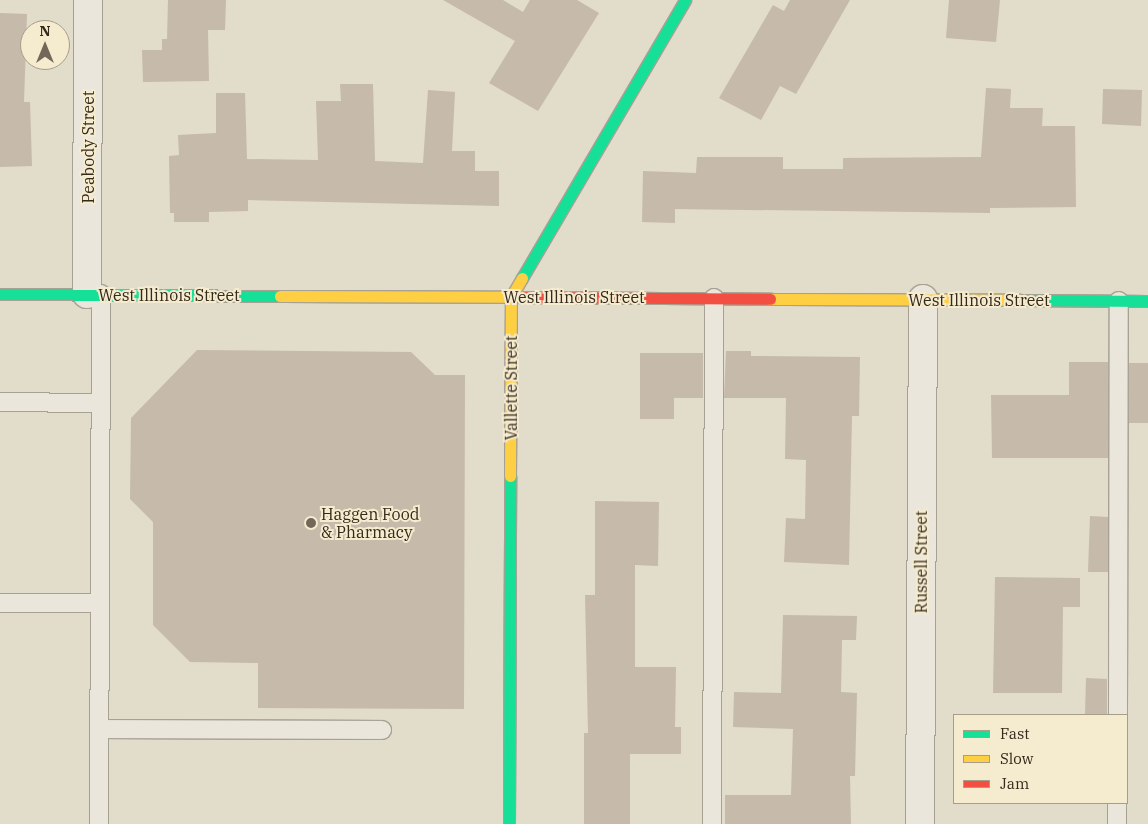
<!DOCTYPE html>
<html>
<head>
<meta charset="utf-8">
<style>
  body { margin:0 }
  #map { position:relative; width:1148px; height:824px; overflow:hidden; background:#e2dcca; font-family:"IBM Plex Serif",serif }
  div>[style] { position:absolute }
  .building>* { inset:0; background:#c6baab }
  .roads { filter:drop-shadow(1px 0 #a7a194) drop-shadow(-1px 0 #a7a194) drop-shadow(0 1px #a7a194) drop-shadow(0 -1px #a7a194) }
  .lane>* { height:18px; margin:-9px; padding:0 9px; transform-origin:9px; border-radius:9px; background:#eae6db }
  .street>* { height:28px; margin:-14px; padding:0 14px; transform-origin:14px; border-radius:14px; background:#eae6db }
  .fast>* { height:11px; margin:-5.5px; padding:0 5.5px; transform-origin:5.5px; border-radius:5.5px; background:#16e098 }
  .slow>* { height:11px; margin:-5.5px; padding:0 5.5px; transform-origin:5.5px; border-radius:5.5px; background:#ffcf43 }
  .jam>* { height:11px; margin:-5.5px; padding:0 5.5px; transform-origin:5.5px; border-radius:5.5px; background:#f24e42 }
  .dots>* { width:14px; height:14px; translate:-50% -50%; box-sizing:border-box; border:2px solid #f5ebcf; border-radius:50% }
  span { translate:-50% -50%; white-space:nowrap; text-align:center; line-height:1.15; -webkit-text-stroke:4px #f5ebcf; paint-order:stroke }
  .street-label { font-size:16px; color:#35291c }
  .poi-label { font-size:16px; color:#35291c }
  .left { translate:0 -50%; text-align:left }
  .legend { position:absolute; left:953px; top:714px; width:175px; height:90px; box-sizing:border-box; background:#f5ebcf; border:1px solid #a89d87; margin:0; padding:6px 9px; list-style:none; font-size:15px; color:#35291c }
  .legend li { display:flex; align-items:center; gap:10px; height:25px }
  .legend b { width:25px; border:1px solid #a89d87 }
  .north { position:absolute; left:20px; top:20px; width:50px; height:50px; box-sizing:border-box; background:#f5ebcf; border:1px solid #a89d87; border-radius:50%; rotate:0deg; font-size:14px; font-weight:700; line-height:20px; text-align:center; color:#35291c }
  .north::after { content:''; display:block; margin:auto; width:18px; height:22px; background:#726859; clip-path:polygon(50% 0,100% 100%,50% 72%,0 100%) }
</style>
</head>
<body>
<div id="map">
  <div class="building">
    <i style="clip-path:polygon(168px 0,226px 0,225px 30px,208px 30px,209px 81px,143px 82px,142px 50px,162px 50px,162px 39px,167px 39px)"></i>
    <i style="clip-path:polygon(443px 0,503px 0,523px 12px,530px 0,577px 0,599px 13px,538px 111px,489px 83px,515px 41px)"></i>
    <i style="clip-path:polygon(790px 0,850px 0,796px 94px,780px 86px,761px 120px,719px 98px,773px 5px,784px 11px)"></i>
    <i style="clip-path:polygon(949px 0,1000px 0,996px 42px,946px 38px)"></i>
    <i style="clip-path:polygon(0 13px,27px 14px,24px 102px,30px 102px,32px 166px,0 167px)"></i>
    <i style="clip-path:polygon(340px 84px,373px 84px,375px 161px,423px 163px,428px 90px,455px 92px,452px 151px,475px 151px,475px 171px,499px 171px,499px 206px,248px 200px,248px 211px,209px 212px,209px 222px,174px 222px,174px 213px,170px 213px,169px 156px,179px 155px,178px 135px,216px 133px,216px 93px,245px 93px,247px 159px,318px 160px,316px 101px,341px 101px)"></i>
    <i style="clip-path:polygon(986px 88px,1011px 89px,1010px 108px,1043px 108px,1042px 126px,1075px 126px,1076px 207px,990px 208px,990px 213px,675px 209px,675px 223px,642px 222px,643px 171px,696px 173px,697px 157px,783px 157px,783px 169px,843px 169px,843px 158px,981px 157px)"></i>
    <i style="clip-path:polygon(1103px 89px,1142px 90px,1141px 126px,1102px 124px)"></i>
    <i style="clip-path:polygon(197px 350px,411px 352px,435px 375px,465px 375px,464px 709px,258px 708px,258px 663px,190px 662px,153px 625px,153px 522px,130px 499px,131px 418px)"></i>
    <i style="clip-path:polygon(726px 351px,751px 351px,751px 356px,860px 357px,859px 416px,852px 416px,849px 565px,784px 562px,786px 518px,805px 519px,806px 460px,785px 459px,786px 398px,724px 398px)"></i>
    <i style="clip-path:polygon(640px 353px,703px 353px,703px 398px,674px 398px,674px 419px,640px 419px)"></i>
    <i style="clip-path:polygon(1069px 362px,1108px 362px,1108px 458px,992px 458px,991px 395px,1069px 395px)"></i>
    <i style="clip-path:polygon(1129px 363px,1148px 363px,1148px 423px,1129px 423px)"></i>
    <i style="clip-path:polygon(595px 501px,659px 502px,658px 566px,635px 565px,635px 667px,676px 667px,675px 727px,681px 727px,681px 754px,630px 754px,630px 824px,584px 824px,584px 733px,588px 733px,585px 595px,595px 595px)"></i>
    <i style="clip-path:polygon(1090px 516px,1108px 517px,1108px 572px,1088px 572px)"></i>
    <i style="clip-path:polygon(995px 577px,1080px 578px,1080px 607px,1063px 607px,1062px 693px,993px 693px)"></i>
    <i style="clip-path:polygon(783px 615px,857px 616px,856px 640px,842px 640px,841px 692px,857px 693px,855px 776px,850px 776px,851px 824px,725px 824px,725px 795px,791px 795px,793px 729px,733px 727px,734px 692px,781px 693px)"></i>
    <i style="clip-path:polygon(1086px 678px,1107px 679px,1107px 715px,1085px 715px)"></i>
  </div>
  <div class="roads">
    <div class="lane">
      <i style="left:0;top:402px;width:101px;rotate:0.6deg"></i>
      <i style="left:0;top:603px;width:100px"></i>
      <i style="left:1118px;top:715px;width:414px;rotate:-89.9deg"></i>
      <i style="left:100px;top:729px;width:282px;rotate:0.2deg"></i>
      <i style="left:99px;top:824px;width:530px;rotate:-89.78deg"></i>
      <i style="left:712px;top:824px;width:526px;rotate:-89.78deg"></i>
      <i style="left:1117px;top:824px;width:21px;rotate:-90deg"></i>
    </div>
    <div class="street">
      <i style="left:87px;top:294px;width:294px;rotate:-89.8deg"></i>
      <i style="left:920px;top:824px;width:525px;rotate:-89.67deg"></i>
    </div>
    <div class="fast">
      <i style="left:522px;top:278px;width:322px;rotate:-59.6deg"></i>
      <i style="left:0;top:294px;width:280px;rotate:0.4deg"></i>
      <i style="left:1020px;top:300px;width:128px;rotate:0.4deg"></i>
      <i style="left:509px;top:824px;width:348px;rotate:-89.8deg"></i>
    </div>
    <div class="slow">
      <i style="left:280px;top:296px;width:235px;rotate:0.2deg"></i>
      <i style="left:770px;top:299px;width:250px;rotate:0.2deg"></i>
      <i style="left:510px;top:476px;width:179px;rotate:-89.7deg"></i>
      <i style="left:511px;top:297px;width:22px;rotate:-60deg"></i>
    </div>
    <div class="jam">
      <i style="left:515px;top:297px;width:255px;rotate:0.4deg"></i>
    </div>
  </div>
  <div class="dots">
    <i style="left:311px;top:523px;background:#726859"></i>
  </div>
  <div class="street-label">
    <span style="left:88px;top:147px;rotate:-90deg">Peabody Street</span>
    <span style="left:169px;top:295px">West Illinois Street</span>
    <span style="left:574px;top:297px">West Illinois Street</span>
    <span style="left:979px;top:300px">West Illinois Street</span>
    <span style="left:511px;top:388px;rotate:-90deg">Vallette Street</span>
    <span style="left:921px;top:562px;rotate:-90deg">Russell Street</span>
  </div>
  <div class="poi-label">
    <span class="left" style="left:321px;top:523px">Haggen Food<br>&amp; Pharmacy</span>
  </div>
  <ul class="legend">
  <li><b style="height:6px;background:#16e098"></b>Fast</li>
  <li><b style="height:6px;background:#ffcf43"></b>Slow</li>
  <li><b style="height:6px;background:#f24e42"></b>Jam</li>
  </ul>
  <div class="north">N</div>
</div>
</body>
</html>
